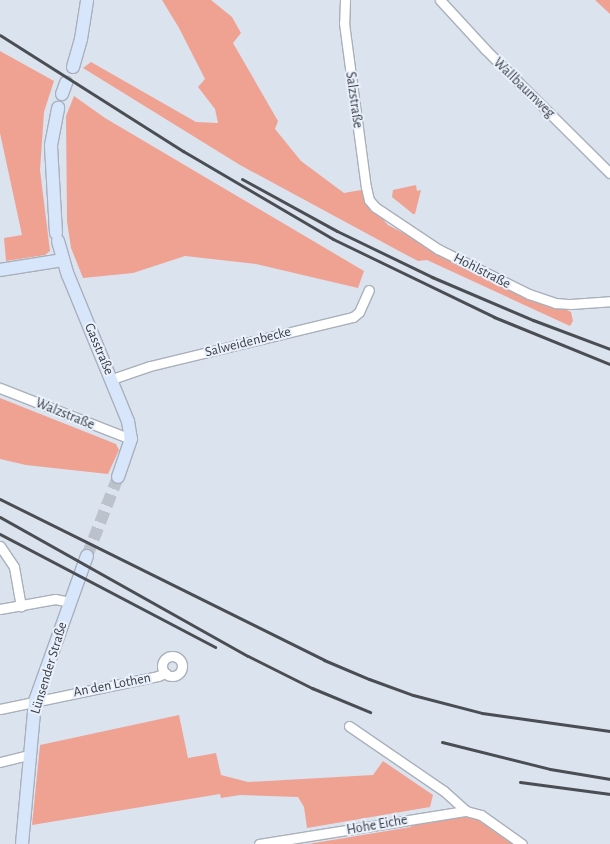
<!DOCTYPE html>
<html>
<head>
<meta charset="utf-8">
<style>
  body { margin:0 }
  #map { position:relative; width:610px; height:844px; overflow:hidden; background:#dbe3ef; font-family:"Alegreya Sans",sans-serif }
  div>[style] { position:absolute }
  .green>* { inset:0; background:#efa292 }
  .secondary-tunnel>* { height:12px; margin-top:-6px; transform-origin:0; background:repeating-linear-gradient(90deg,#bbc2cc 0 12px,transparent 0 18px) }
  .roads { filter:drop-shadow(1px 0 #a9b0bb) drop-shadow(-1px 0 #a9b0bb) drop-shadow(0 1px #a9b0bb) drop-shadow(0 -1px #a9b0bb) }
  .street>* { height:9px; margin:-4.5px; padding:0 4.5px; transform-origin:4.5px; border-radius:4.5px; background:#fff }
  .street>.ring { margin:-4.5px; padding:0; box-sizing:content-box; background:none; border:9px solid #fff; border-radius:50% }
  .secondary>* { height:12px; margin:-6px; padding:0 6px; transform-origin:6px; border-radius:6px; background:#d8e6fb }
  .rail>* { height:3px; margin:-1.5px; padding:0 1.5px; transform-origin:1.5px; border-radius:1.5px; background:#4a4e53 }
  span { translate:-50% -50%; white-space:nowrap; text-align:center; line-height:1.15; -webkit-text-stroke:4px #e9f1fc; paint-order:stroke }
  .street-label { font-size:14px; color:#393c41 }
</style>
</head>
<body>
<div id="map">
  <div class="green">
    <i style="clip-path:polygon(162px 0,211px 0,232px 17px,241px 33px,233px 43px,278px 121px,275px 129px,301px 161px,344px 193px,361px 190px,370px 205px,388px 225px,428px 246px,571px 312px,573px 321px,570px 326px,427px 260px,418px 261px,399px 251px,240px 165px,83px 68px,91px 62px,196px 122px,218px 123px,215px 109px,198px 87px,205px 79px,179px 28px)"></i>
    <i style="clip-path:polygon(595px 0,610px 0,610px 14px)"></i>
    <i style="clip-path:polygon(0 51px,54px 81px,44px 112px,40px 170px,50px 251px,45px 255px,6px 261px,4px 238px,22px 235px,0 133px)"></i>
    <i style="clip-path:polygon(74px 96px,105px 118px,364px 271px,358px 288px,256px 264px,185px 256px,133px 273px,83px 278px,71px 248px,67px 221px,66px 116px)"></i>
    <i style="clip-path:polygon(416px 185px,417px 191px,421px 190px,415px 214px,413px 214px,392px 197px,393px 190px)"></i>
    <i style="clip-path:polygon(0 398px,116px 444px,119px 450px,108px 474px,26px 465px,0 459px)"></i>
    <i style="clip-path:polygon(179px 715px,188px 758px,216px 753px,221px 775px,248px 782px,373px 775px,383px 761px,433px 795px,430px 807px,307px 828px,304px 807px,298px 797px,240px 795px,221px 798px,220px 794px,32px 825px,40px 745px)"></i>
    <i style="clip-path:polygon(462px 816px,478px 820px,513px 844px,308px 844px,411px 827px,411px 824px)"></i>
  </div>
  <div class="secondary-tunnel">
    <i style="left:87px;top:556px;width:85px;rotate:-68.6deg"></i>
  </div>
  <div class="roads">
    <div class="street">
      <i style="left:345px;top:0;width:23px;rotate:92deg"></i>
      <i style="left:344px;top:23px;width:165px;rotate:82.4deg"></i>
      <i style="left:366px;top:187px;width:13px;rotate:77deg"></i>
      <i style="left:369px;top:200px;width:9px;rotate:49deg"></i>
      <i style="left:375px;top:207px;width:76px;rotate:33.7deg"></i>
      <i style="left:438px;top:249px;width:102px;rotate:26.3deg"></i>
      <i style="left:529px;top:294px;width:28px;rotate:19deg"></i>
      <i style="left:555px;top:303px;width:16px;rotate:4deg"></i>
      <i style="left:571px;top:304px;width:39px;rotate:-4deg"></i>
      <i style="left:440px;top:0;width:67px;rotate:47.4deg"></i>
      <i style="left:485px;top:49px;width:176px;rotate:44.8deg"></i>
      <i style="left:112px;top:379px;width:40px;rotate:-18.9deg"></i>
      <i style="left:150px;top:366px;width:209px;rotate:-13.6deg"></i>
      <i style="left:353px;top:317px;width:8px;rotate:-40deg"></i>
      <i style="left:359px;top:312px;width:24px;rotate:-66deg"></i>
      <i style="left:0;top:388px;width:141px;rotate:21.3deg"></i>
      <i style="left:0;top:546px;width:25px;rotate:56deg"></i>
      <i style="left:14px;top:567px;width:40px;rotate:80deg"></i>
      <i style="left:0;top:609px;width:56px;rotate:-10.3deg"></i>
      <i style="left:55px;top:599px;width:15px;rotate:11deg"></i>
      <i class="ring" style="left:162px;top:656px;width:11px;height:11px"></i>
      <i style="left:0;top:709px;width:161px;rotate:-11.8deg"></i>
      <i style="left:158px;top:676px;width:8px;rotate:-23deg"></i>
      <i style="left:349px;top:726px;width:115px;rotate:34.4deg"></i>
      <i style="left:444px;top:791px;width:30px;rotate:42deg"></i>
      <i style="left:0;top:762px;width:30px;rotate:-14deg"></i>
      <i style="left:259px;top:844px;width:210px;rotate:-9.1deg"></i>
      <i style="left:466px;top:811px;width:16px;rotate:15deg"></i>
      <i style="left:481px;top:815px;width:50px;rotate:35.3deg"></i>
    </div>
    <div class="secondary">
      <i style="left:73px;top:67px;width:29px;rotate:-74deg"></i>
      <i style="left:81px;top:39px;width:39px;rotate:-81deg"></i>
      <i style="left:62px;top:94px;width:12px;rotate:-70deg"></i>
      <i style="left:56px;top:233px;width:88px;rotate:-93.3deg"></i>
      <i style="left:51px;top:145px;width:38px;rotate:-79deg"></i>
      <i style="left:58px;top:241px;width:35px;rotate:74deg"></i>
      <i style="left:68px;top:275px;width:158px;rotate:67.7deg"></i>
      <i style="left:128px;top:421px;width:18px;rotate:81deg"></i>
      <i style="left:131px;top:439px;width:40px;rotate:108.9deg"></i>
      <i style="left:0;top:270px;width:64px;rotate:-9deg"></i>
      <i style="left:22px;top:844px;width:144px;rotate:-84.8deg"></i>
      <i style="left:35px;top:701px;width:154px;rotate:-70.3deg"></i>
    </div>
  </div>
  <div class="rail">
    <i style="left:0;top:35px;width:217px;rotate:32.4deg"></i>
    <i style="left:183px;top:151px;width:174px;rotate:30.4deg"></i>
    <i style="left:333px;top:239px;width:179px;rotate:25.8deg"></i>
    <i style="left:494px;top:317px;width:125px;rotate:22.1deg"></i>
    <i style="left:242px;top:179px;width:108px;rotate:28.7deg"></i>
    <i style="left:337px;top:231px;width:106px;rotate:25.8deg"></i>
    <i style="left:432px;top:277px;width:110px;rotate:23.1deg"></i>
    <i style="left:533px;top:320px;width:82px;rotate:20.6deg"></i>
    <i style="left:0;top:499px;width:362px;rotate:26.4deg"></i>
    <i style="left:324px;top:660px;width:49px;rotate:22.9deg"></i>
    <i style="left:369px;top:679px;width:47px;rotate:20deg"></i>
    <i style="left:413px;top:695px;width:71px;rotate:14.6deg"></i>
    <i style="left:482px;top:713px;width:129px;rotate:8deg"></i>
    <i style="left:0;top:517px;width:284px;rotate:29.3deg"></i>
    <i style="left:248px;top:656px;width:72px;rotate:26.6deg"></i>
    <i style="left:312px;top:688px;width:63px;rotate:22.5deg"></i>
    <i style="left:0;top:534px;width:243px;rotate:27.7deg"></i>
    <i style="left:442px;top:742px;width:111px;rotate:14deg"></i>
    <i style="left:550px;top:769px;width:61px;rotate:9.5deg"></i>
    <i style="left:520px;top:782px;width:91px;rotate:7.6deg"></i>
  </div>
  <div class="street-label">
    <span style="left:524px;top:88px;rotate:44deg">Wallbaumweg</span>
    <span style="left:354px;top:100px;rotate:82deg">Salzstraße</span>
    <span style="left:482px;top:271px;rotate:27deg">Hohlstraße</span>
    <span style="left:248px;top:342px;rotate:-14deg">Salweidenbecke</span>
    <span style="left:99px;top:349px;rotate:67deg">Gasstraße</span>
    <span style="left:65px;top:414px;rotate:22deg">Walzstraße</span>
    <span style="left:49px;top:668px;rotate:-73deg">Lünsender Straße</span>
    <span style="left:112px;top:685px;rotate:-11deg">An den Lothen</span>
    <span style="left:377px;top:825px;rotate:-10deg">Hohe Eiche</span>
  </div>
</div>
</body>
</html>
